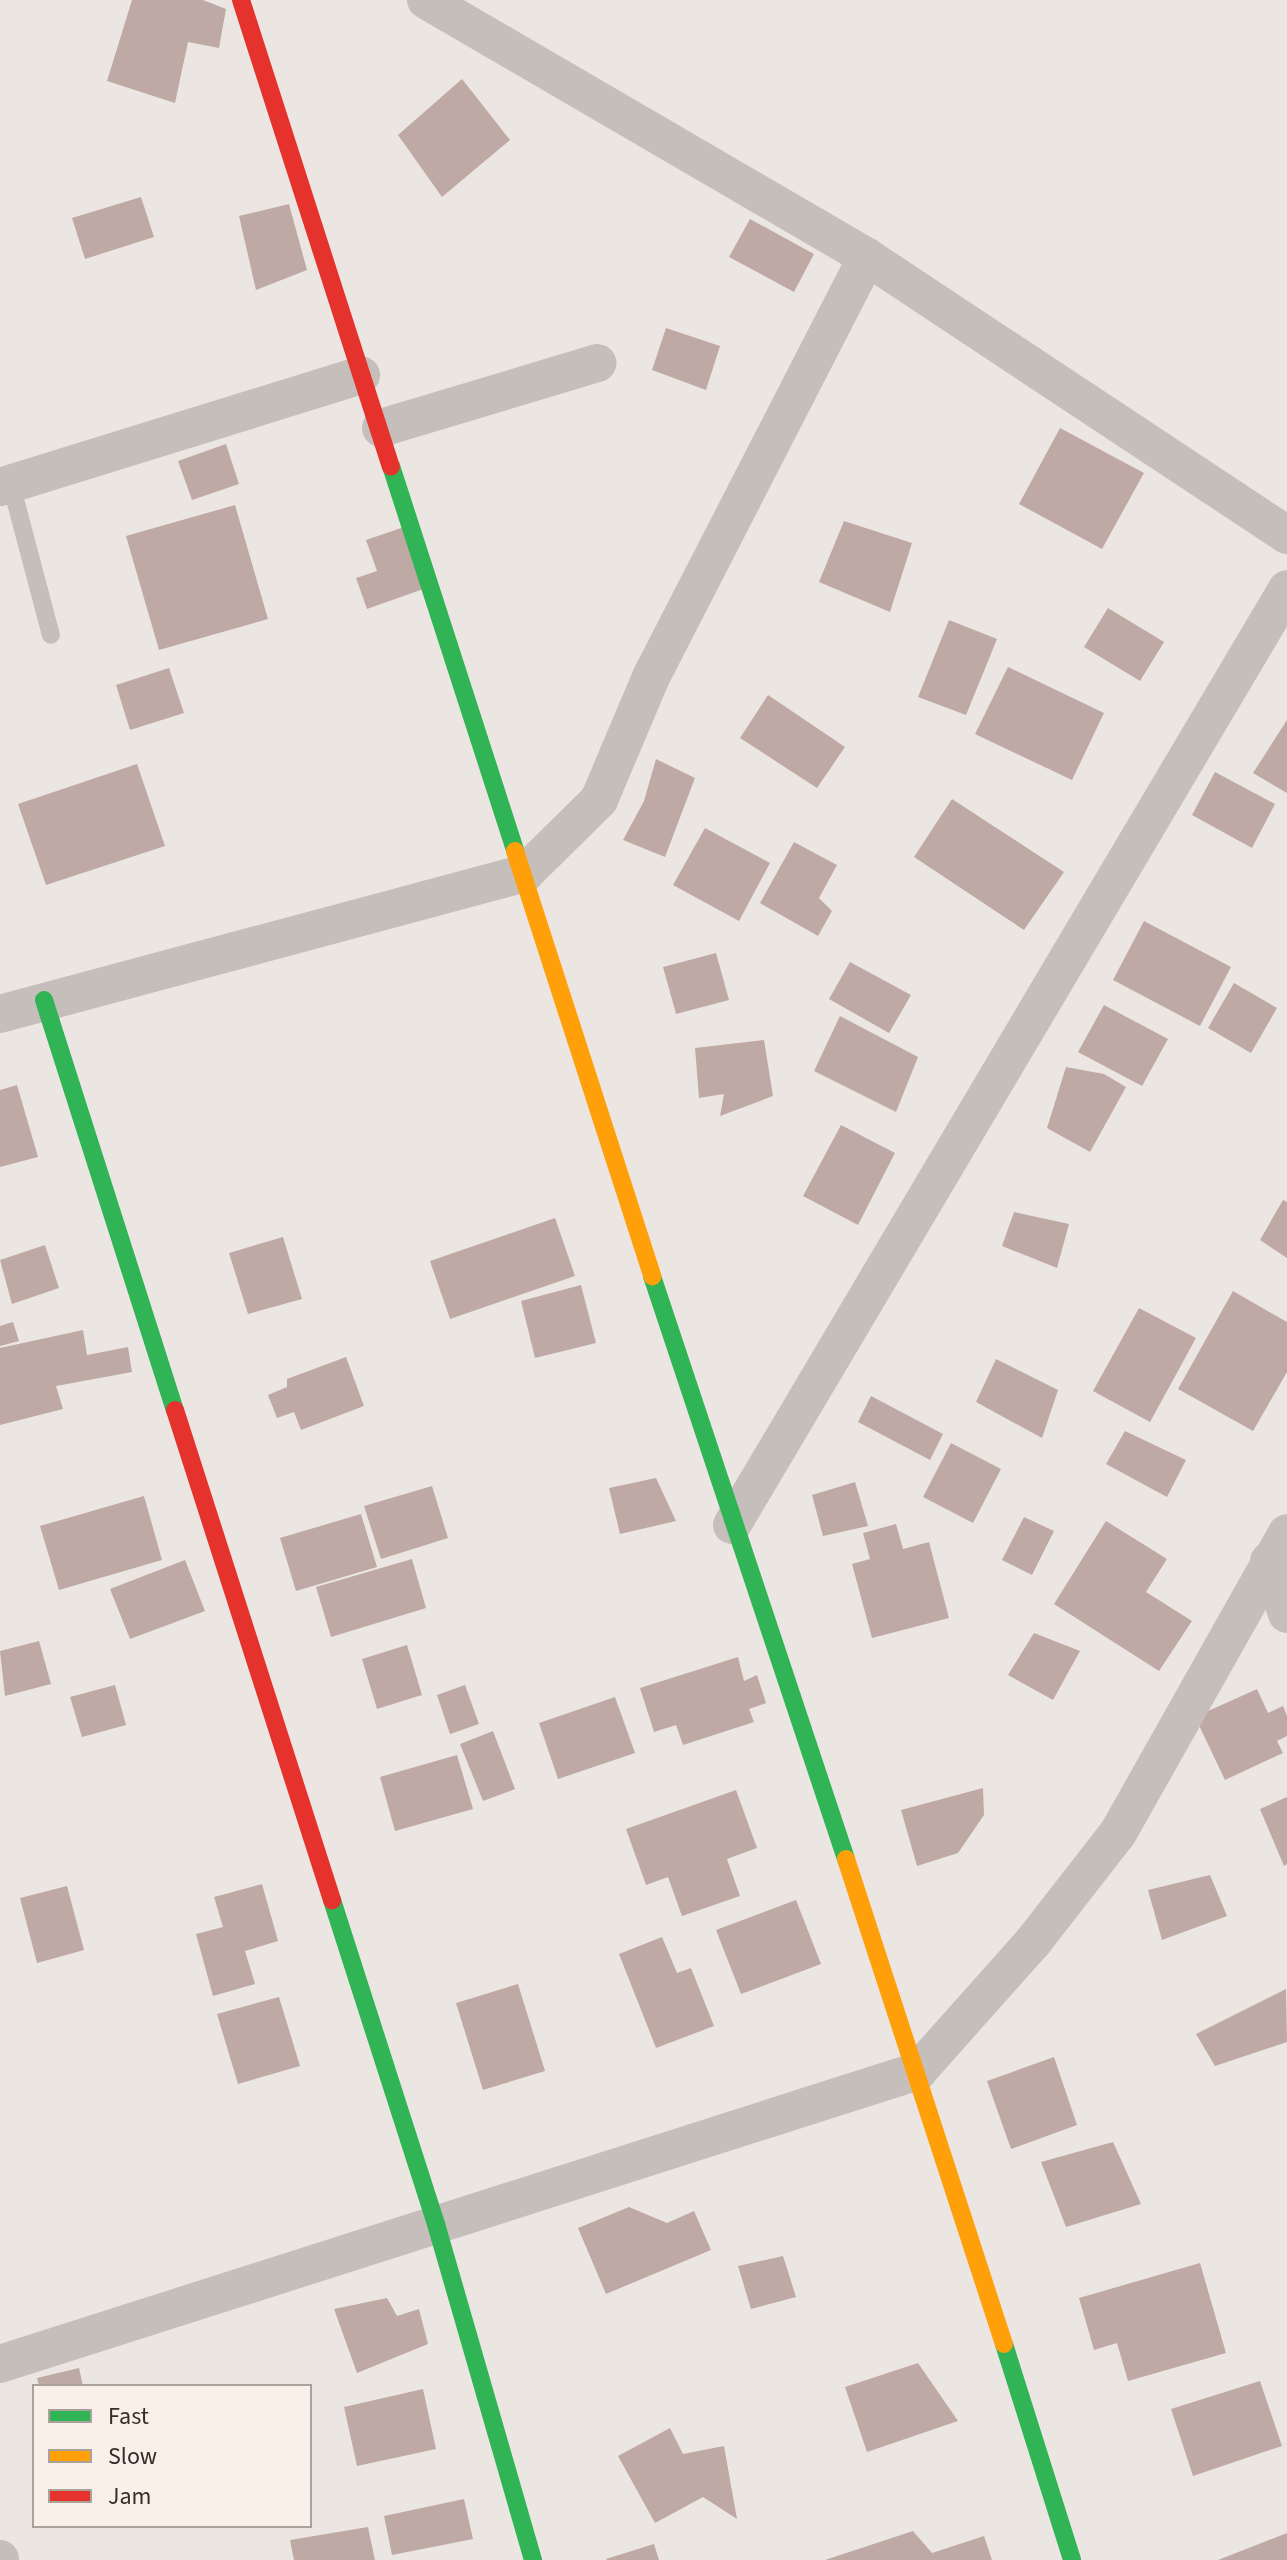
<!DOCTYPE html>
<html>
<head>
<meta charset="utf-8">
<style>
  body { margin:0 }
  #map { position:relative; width:1287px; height:2560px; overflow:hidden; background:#ece6e2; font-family:"Source Sans 3",sans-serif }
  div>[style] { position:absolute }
  .building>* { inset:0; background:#bfa9a4 }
  .lane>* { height:18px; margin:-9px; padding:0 9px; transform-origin:9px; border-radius:9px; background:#c5beba }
  .street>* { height:38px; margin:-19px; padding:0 19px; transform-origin:19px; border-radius:19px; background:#c5beba }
  .fast>* { height:18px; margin:-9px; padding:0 9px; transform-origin:9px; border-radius:9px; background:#30b455 }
  .slow>* { height:18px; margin:-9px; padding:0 9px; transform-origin:9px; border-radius:9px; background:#ff9f0a }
  .jam>* { height:18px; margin:-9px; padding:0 9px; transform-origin:9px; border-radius:9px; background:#e5322d }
  span { translate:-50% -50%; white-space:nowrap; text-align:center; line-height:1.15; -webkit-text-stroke:6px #f9f0e9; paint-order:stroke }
  .legend { position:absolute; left:32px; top:2384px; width:280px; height:144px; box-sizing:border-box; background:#f9f0e9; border:2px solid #aba29c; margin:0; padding:10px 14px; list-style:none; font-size:24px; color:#362c29 }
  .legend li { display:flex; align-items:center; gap:16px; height:40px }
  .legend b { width:40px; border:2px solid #aba29c }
</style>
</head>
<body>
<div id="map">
  <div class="building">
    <i style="clip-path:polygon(132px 0,203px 0,226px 9px,219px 48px,188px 42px,175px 103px,107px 81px)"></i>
    <i style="clip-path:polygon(462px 79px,510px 140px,442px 197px,398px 135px)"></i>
    <i style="clip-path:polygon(141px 197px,154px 237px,85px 259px,72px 218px)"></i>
    <i style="clip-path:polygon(289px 204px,307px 270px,256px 290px,239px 216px)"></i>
    <i style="clip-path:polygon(750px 219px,814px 254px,794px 292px,729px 257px)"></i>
    <i style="clip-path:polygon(666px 328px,720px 346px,706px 390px,652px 370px)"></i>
    <i style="clip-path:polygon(1060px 428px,1144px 473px,1102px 549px,1019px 504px)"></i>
    <i style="clip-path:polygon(226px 444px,239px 484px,192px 500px,178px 461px)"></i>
    <i style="clip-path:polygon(235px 505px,268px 619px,159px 650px,126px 536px)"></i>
    <i style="clip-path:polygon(844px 521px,912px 543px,890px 612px,819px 582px)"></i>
    <i style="clip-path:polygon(407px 526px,429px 587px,367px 609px,356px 578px,377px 571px,366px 540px)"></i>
    <i style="clip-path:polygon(1108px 608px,1164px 642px,1140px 681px,1084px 647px)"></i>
    <i style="clip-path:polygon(949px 620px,997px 639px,966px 715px,918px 697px)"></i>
    <i style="clip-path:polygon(1008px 667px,1104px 713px,1072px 780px,975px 734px)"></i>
    <i style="clip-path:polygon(169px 668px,184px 713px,130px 730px,116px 685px)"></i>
    <i style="clip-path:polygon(768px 695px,845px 747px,817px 788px,740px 738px)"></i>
    <i style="clip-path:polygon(1287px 720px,1287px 793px,1253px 773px)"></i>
    <i style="clip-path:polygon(656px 759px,695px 778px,665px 857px,623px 840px,644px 801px)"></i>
    <i style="clip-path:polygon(137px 764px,165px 846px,46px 885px,18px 804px)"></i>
    <i style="clip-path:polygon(1215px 772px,1275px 804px,1252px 848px,1192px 815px)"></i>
    <i style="clip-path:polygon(952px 799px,1064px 872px,1024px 930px,914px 857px)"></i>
    <i style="clip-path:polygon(705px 828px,770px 863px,739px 921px,673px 885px)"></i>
    <i style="clip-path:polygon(794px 842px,837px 865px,819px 898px,832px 911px,818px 936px,760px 903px)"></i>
    <i style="clip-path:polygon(1144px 921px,1231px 967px,1200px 1026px,1113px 980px)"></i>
    <i style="clip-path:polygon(716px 953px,729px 1000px,676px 1014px,663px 967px)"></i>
    <i style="clip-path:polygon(850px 962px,911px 995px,889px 1033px,829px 999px)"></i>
    <i style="clip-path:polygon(1234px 983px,1277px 1008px,1251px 1053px,1208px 1028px)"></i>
    <i style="clip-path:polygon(1104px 1005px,1168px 1039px,1142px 1086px,1078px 1052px)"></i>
    <i style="clip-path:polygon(840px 1016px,918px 1057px,896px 1112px,814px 1071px)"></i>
    <i style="clip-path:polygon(764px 1040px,773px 1096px,720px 1116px,724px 1094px,699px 1098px,695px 1048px)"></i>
    <i style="clip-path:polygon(1066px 1067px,1104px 1074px,1126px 1087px,1090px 1152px,1047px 1128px)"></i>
    <i style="clip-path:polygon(17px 1085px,38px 1157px,0 1167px,0 1090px)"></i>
    <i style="clip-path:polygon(841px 1125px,895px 1153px,858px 1225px,803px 1196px)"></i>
    <i style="clip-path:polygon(1283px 1200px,1287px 1202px,1287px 1258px,1260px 1240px)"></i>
    <i style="clip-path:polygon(1014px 1212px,1069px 1224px,1057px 1268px,1002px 1246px)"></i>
    <i style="clip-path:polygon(555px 1218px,575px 1276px,450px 1319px,430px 1261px)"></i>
    <i style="clip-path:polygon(283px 1237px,302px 1299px,248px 1314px,229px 1253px)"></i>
    <i style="clip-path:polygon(45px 1245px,59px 1288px,12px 1304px,0 1260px)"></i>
    <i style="clip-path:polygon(581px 1285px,596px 1343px,535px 1358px,521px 1301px)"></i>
    <i style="clip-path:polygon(1233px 1291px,1287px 1322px,1287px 1372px,1253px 1431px,1178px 1389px)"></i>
    <i style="clip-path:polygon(1139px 1308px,1196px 1338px,1150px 1422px,1093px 1391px)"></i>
    <i style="clip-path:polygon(13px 1322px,19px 1341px,0 1346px,0 1326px)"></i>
    <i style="clip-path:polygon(83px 1330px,87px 1355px,128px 1347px,132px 1372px,56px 1386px,63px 1409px,0 1425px,0 1348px)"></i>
    <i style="clip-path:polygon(346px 1357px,364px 1406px,301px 1430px,294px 1412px,277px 1418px,268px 1395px,287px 1387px,287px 1379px)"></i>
    <i style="clip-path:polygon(996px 1359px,1058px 1390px,1042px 1438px,976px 1402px)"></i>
    <i style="clip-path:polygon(871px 1396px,943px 1434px,930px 1460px,858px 1422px)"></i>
    <i style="clip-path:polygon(1125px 1431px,1186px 1460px,1167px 1497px,1106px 1464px)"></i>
    <i style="clip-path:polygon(951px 1443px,1001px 1469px,973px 1523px,923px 1497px)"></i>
    <i style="clip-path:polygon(656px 1478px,676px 1521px,620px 1534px,609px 1488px)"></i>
    <i style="clip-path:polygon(855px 1482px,868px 1526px,823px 1536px,812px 1495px)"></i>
    <i style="clip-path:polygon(432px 1486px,448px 1538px,381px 1559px,364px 1506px)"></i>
    <i style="clip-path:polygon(144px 1496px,162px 1560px,59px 1590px,40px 1526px)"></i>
    <i style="clip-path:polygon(361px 1514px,377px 1567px,296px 1591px,280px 1538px)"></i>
    <i style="clip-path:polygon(1024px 1517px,1054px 1531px,1032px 1575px,1002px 1560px)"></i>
    <i style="clip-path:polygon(1106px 1521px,1167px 1559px,1146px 1592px,1192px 1621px,1159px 1671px,1054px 1604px)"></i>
    <i style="clip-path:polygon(896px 1524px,903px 1549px,929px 1542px,949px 1618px,872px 1638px,852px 1564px,870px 1559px,863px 1533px)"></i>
    <i style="clip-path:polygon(412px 1559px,426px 1608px,331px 1637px,316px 1587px)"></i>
    <i style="clip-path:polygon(185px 1560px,205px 1611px,130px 1639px,110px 1589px)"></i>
    <i style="clip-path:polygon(1034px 1633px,1080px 1651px,1053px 1700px,1008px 1675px)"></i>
    <i style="clip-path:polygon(39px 1641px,51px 1684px,5px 1696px,0 1651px)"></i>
    <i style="clip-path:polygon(407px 1645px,422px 1695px,377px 1709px,362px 1659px)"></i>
    <i style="clip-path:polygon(738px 1657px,744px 1681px,757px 1675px,766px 1703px,749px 1709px,754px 1722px,683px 1745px,676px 1725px,654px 1732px,640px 1688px)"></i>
    <i style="clip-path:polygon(115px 1685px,126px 1725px,82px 1737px,70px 1697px)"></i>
    <i style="clip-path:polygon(465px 1685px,479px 1724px,450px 1734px,437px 1695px)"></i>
    <i style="clip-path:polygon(1257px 1689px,1268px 1713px,1283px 1706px,1287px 1716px,1287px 1736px,1277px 1741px,1283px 1753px,1225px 1780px,1195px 1717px)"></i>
    <i style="clip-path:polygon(615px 1697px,635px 1753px,558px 1779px,539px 1723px)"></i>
    <i style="clip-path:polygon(493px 1731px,515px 1789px,483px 1801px,460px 1744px)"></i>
    <i style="clip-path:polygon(457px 1755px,473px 1809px,395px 1831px,380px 1777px)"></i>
    <i style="clip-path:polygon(983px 1788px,984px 1815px,958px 1853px,917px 1866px,901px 1810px)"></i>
    <i style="clip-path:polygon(736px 1790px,757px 1848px,727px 1859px,740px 1896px,682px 1916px,668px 1877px,646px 1885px,626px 1829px)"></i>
    <i style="clip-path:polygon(1287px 1797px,1287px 1864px,1284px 1866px,1260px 1809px)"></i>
    <i style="clip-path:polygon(1210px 1875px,1227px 1916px,1162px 1940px,1148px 1890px)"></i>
    <i style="clip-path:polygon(262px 1884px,278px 1941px,245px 1951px,255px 1984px,213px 1996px,196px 1934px,223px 1927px,214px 1897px)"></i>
    <i style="clip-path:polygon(67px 1886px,84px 1950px,37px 1963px,20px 1898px)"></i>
    <i style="clip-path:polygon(796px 1900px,821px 1964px,741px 1994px,716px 1930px)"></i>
    <i style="clip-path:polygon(662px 1937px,677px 1973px,691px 1968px,714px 2026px,656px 2048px,619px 1954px)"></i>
    <i style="clip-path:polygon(518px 1984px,545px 2071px,483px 2090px,456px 2003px)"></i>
    <i style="clip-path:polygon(1286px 1989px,1287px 2042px,1215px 2066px,1196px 2034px)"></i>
    <i style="clip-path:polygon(279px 1997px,300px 2066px,238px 2084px,217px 2014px)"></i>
    <i style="clip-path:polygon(1054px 2057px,1077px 2125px,1011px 2149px,987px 2081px)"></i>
    <i style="clip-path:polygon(1113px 2142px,1141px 2204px,1066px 2227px,1041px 2162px)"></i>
    <i style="clip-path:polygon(629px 2207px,667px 2223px,694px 2211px,711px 2250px,606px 2294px,578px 2228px)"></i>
    <i style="clip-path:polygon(783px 2256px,796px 2297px,751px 2309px,738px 2266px)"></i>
    <i style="clip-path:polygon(1200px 2263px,1226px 2353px,1128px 2381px,1117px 2343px,1094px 2350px,1079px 2298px)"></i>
    <i style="clip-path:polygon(387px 2298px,397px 2316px,419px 2309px,428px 2344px,357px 2373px,334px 2309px)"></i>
    <i style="clip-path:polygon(918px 2363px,958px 2421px,867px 2452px,845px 2387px)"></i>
    <i style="clip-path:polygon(79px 2368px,83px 2386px,39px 2386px,37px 2378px)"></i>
    <i style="clip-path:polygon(1260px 2381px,1282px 2446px,1193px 2476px,1171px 2409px)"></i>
    <i style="clip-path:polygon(423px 2389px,436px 2449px,357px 2466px,344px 2407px)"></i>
    <i style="clip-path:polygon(670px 2428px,683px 2454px,724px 2446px,737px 2519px,703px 2497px,655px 2523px,618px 2456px)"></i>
    <i style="clip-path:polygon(464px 2499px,473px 2539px,392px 2555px,384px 2516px)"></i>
    <i style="clip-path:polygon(368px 2527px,375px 2560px,294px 2560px,290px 2540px)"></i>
    <i style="clip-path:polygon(913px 2531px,932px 2553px,984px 2536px,992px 2560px,825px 2560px)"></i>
    <i style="clip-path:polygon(1287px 2533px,1287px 2560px,1218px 2560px)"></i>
    <i style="clip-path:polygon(654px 2544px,659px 2560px,607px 2560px,606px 2559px)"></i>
  </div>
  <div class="lane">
    <i style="left:11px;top:484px;width:156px;rotate:75.2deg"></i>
  </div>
  <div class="street">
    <i style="left:426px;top:0;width:510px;rotate:30.23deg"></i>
    <i style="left:867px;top:257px;width:504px;rotate:33.5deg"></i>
    <i style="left:381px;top:428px;width:226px;rotate:-16.7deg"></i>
    <i style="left:0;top:487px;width:378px;rotate:-17.2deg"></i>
    <i style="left:0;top:1014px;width:544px;rotate:-15.03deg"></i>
    <i style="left:525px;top:873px;width:104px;rotate:-44.6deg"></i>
    <i style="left:599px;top:800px;width:134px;rotate:-67.1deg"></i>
    <i style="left:651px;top:677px;width:472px;rotate:-62.8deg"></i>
    <i style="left:732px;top:1525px;width:1088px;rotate:-59.33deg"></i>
    <i style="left:1269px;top:1561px;width:56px;rotate:71.2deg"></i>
    <i style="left:0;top:2364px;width:964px;rotate:-17.7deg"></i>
    <i style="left:918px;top:2071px;width:173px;rotate:-48.3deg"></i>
    <i style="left:1033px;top:1942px;width:138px;rotate:-52.1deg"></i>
    <i style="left:1118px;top:1833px;width:344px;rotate:-60.6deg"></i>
    <i style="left:0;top:2559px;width:1px;rotate:90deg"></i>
  </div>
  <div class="fast">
    <i style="left:391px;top:466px;width:404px;rotate:72.1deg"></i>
    <i style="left:44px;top:1000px;width:430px;rotate:72.3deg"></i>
    <i style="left:652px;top:1276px;width:614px;rotate:71.59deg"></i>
    <i style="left:332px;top:1900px;width:340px;rotate:72.2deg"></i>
    <i style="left:436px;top:2224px;width:350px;rotate:73.9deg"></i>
    <i style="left:1004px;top:2344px;width:226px;rotate:72.5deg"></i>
  </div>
  <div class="slow">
    <i style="left:515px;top:851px;width:447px;rotate:72.1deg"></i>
    <i style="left:846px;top:1859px;width:510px;rotate:71.96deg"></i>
  </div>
  <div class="jam">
    <i style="left:241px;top:0;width:490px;rotate:72.2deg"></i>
    <i style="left:175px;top:1410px;width:515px;rotate:72.23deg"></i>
  </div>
  <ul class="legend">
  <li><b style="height:10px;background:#30b455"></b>Fast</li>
  <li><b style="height:10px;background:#ff9f0a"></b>Slow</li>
  <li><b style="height:10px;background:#e5322d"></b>Jam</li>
  </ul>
</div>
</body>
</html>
